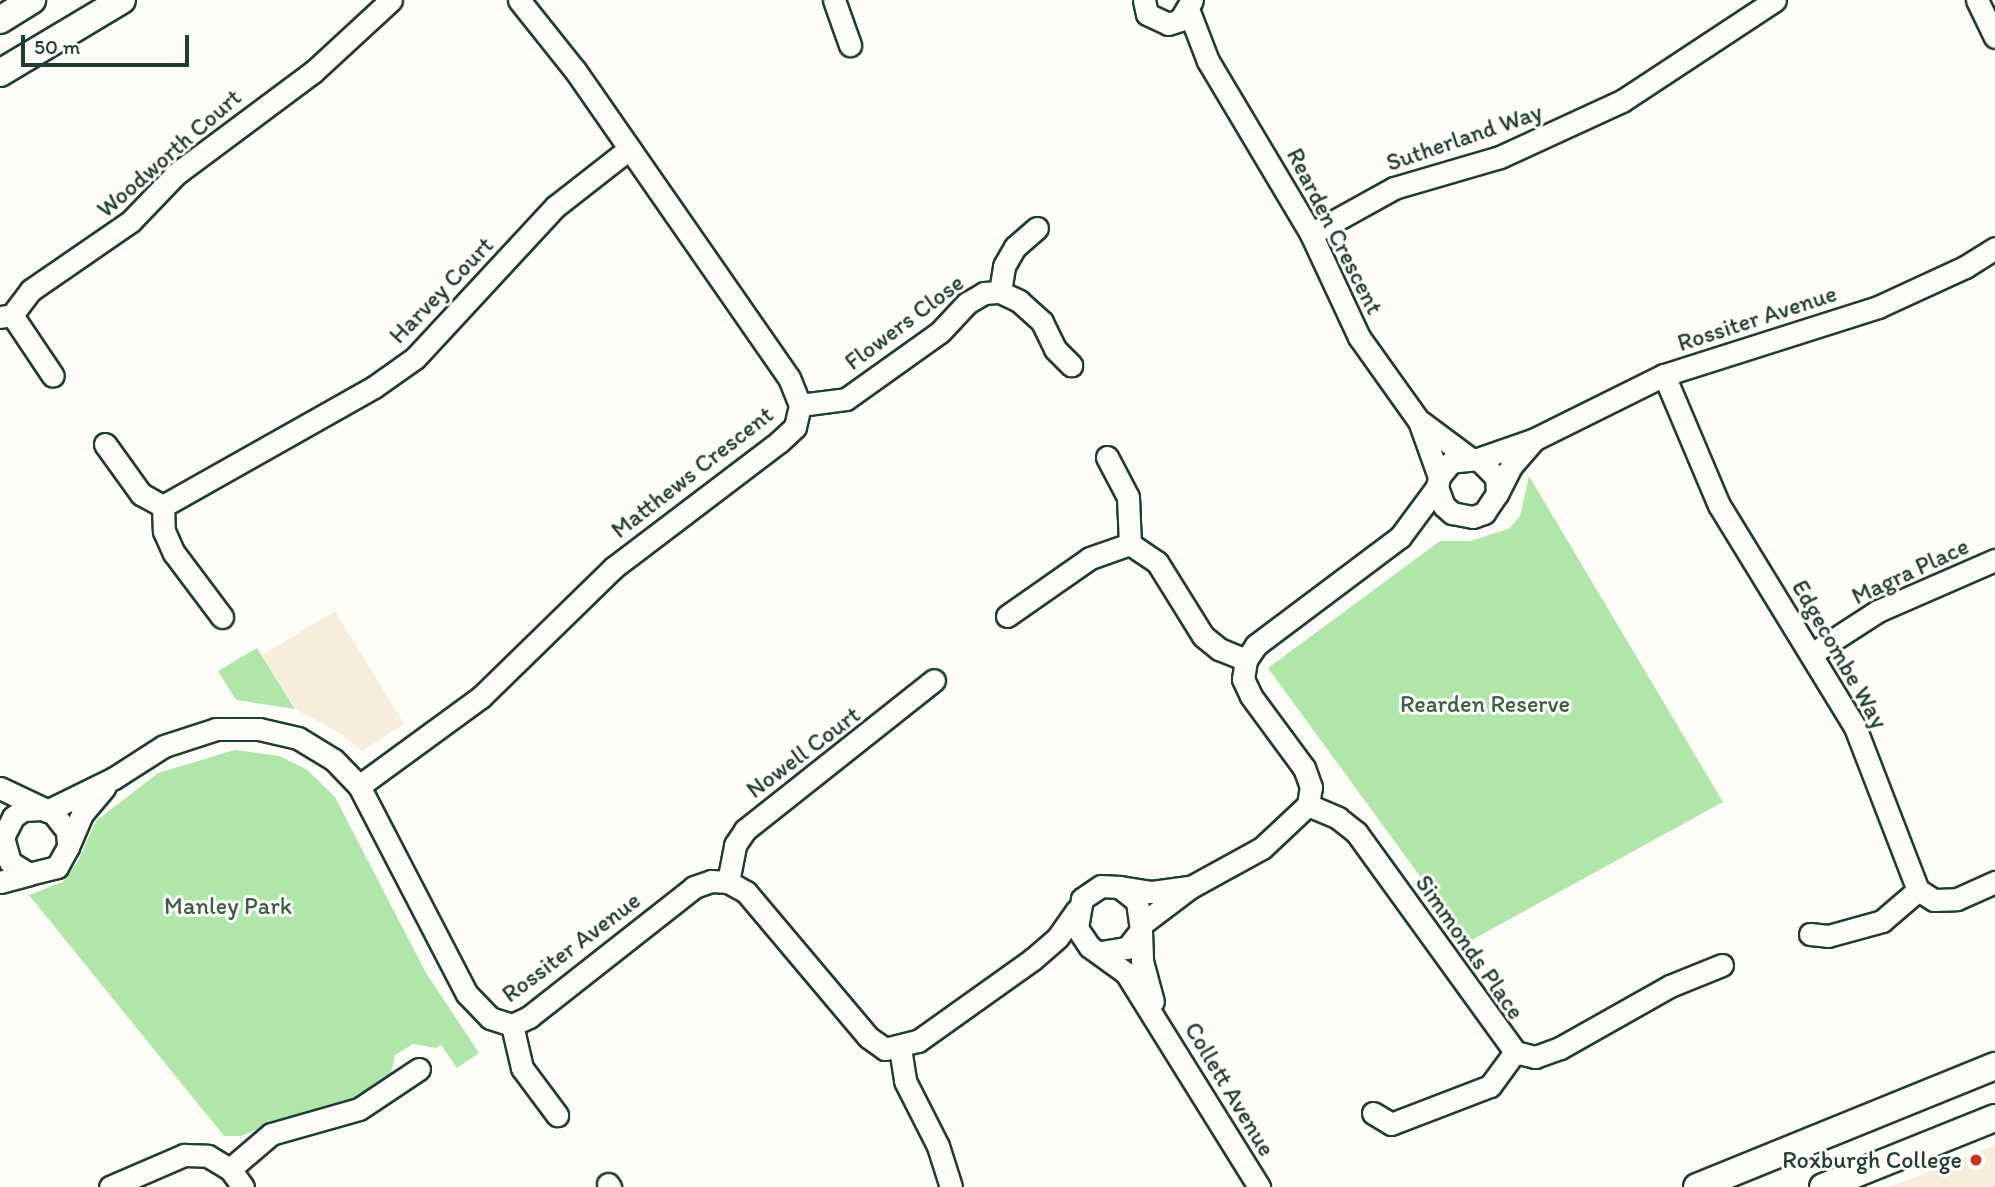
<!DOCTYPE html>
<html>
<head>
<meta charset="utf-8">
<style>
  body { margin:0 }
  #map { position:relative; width:1995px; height:1187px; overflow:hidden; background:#fdfcf7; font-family:Itim,sans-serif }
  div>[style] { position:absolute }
  .built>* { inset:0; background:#f6eddb }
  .green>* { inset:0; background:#b0e6a9 }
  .roads { filter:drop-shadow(2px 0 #1f3d34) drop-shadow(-2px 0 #1f3d34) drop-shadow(0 2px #1f3d34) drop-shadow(0 -2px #1f3d34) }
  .minor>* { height:21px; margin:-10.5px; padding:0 10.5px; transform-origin:10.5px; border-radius:10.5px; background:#fdfcf7 }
  .tertiary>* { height:26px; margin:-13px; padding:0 13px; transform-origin:13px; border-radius:13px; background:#fdfcf7 }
  .dots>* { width:19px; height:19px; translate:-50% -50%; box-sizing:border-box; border:4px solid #fdfcf7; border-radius:50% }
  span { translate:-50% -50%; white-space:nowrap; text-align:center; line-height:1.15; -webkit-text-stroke:6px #fdfcf7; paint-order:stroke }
  .street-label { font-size:24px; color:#1f3d34 }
  .park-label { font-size:24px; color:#3c5f4b }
  .poi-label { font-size:24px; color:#1f3d34 }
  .right { translate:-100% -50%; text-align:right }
  .scale { position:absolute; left:21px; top:35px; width:168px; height:32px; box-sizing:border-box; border:4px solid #1f3d34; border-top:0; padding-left:9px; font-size:21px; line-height:24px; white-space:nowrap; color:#1f3d34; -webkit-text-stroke:5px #fdfcf7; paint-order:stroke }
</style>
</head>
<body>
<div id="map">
  <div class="built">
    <i style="clip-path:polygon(335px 611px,404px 724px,362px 751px,340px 733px,297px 710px,262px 655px)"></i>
    <i style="clip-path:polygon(1995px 1145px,1995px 1187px,1890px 1187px)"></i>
  </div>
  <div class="green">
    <i style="clip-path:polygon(1529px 476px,1723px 802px,1468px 942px,1268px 668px,1440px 541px,1471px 541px,1510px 528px,1520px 516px)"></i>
    <i style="clip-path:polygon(257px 648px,295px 709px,236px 700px,218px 671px)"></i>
    <i style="clip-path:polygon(235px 750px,279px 756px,306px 769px,335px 797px,426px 973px,479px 1053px,457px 1068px,441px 1045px,436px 1048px,413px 1044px,395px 1055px,390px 1078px,351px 1102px,283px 1119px,241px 1136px,224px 1136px,29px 895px,63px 882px,78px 861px,96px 821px,158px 773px)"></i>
  </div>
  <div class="roads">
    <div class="minor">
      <i style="left:834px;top:0;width:48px;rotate:70.4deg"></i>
      <i style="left:1144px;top:0;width:14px;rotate:78deg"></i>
      <i style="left:1147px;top:14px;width:23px;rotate:25deg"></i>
      <i style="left:1168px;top:24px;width:13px;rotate:-18deg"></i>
      <i style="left:1180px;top:20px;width:23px;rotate:-59deg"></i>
      <i style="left:1977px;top:0;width:41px;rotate:64.1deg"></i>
      <i style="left:1188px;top:9px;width:56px;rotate:69deg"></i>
      <i style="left:1208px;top:61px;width:201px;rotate:59.2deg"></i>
      <i style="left:1311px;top:234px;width:114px;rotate:65deg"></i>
      <i style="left:1359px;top:337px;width:103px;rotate:54.5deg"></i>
      <i style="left:1419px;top:421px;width:59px;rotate:70.3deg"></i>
      <i style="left:1439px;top:477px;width:10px;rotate:101deg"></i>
      <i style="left:1437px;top:487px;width:20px;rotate:70deg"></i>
      <i style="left:1444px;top:506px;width:11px;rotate:41deg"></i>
      <i style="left:1452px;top:513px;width:21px;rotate:11deg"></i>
      <i style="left:1473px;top:517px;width:12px;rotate:-20deg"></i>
      <i style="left:1484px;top:513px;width:23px;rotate:-56deg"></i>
      <i style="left:1497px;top:494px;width:17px;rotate:-93deg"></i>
      <i style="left:1496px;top:477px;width:25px;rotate:-135deg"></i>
      <i style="left:1478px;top:459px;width:27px;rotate:174deg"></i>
      <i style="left:1451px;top:462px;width:19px;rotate:129deg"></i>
      <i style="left:1311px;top:234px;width:95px;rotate:-29deg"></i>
      <i style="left:1394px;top:188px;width:110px;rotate:-16.3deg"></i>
      <i style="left:1500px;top:157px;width:134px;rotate:-24.7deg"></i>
      <i style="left:1622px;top:101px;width:183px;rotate:-33.4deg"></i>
      <i style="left:1000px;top:292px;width:26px;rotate:-81deg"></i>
      <i style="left:1004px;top:266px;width:22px;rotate:-60deg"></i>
      <i style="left:1015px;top:247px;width:29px;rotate:-41deg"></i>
      <i style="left:12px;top:315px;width:73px;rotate:56.1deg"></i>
      <i style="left:0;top:317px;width:12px;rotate:-9deg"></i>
      <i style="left:12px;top:315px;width:31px;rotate:-53deg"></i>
      <i style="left:31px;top:290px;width:121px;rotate:-34.6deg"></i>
      <i style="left:131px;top:221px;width:65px;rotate:-46.2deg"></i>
      <i style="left:176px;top:174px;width:171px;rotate:-36.7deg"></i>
      <i style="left:313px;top:72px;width:106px;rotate:-42.7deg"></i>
      <i style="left:1664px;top:375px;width:141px;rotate:67.1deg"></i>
      <i style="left:1719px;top:505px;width:260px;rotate:58.5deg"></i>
      <i style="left:1855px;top:727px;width:175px;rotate:68.9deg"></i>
      <i style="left:1918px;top:890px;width:19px;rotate:32deg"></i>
      <i style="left:1934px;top:900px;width:23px;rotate:-2deg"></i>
      <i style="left:1957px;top:899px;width:42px;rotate:-24.1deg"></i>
      <i style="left:800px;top:405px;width:46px;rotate:-7.4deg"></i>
      <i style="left:846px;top:399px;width:115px;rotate:-35.5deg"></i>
      <i style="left:940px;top:332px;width:40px;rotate:-47deg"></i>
      <i style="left:967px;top:303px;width:20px;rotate:-30deg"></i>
      <i style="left:984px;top:293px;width:16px;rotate:-4deg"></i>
      <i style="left:1000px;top:292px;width:21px;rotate:25deg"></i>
      <i style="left:1019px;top:301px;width:31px;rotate:42deg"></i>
      <i style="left:1042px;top:322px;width:30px;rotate:64deg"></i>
      <i style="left:1055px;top:349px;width:23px;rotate:45deg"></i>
      <i style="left:1421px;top:422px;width:59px;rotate:36.7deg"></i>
      <i style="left:105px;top:444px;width:62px;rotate:54.2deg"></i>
      <i style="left:141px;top:494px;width:25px;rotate:29deg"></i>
      <i style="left:1107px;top:457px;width:45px;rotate:62.3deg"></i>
      <i style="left:1128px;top:497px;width:47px;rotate:87.6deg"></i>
      <i style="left:1478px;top:459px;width:60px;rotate:-19.3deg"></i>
      <i style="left:1535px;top:439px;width:144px;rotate:-26.4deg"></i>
      <i style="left:1664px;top:375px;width:225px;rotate:-17.6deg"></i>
      <i style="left:1878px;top:307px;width:96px;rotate:-24.7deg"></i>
      <i style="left:1965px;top:267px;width:36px;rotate:-32deg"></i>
      <i style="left:1497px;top:494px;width:33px;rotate:-63deg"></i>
      <i style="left:1512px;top:465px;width:33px;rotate:-49deg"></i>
      <i style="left:163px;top:506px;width:242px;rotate:-29.4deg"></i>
      <i style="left:374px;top:387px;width:50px;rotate:-35.3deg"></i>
      <i style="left:415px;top:358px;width:207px;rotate:-47.2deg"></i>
      <i style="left:556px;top:206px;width:93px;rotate:-38deg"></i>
      <i style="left:163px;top:506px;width:25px;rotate:88deg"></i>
      <i style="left:164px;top:531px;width:24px;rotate:66deg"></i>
      <i style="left:174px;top:553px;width:80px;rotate:53.1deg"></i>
      <i style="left:1007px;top:616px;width:101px;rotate:-34.9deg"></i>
      <i style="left:1090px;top:558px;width:42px;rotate:-19.3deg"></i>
      <i style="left:1130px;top:544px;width:32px;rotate:34deg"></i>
      <i style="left:1157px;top:562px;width:87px;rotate:58.1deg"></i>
      <i style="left:1203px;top:636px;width:21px;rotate:39deg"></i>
      <i style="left:1219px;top:649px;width:29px;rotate:22deg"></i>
      <i style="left:1813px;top:653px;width:77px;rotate:-32.9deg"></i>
      <i style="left:1878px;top:611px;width:128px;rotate:-23.6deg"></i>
      <i style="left:359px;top:786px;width:151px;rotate:-36.1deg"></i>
      <i style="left:481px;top:697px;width:185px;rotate:-44.3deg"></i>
      <i style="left:613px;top:568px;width:208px;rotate:-37.2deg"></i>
      <i style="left:779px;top:442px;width:22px;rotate:-43deg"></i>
      <i style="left:795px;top:427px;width:23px;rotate:-77deg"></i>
      <i style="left:800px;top:405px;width:29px;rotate:-112deg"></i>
      <i style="left:789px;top:378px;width:376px;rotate:-124.8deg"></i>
      <i style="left:574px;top:69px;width:88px;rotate:-128.6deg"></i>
      <i style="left:0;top:788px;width:59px;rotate:25.3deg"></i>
      <i style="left:53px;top:813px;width:23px;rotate:52deg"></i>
      <i style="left:67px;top:831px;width:16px;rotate:86deg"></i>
      <i style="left:68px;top:847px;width:23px;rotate:119deg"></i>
      <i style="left:57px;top:867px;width:29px;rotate:166deg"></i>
      <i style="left:29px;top:874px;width:22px;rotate:-148deg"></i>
      <i style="left:10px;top:862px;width:26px;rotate:-106deg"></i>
      <i style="left:3px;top:837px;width:22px;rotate:-63deg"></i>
      <i style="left:13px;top:817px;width:12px;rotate:-35deg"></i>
      <i style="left:23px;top:810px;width:19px;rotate:-3deg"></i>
      <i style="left:1308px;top:805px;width:33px;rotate:23deg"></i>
      <i style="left:1338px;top:818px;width:23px;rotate:38deg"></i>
      <i style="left:1356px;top:832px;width:271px;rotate:54.1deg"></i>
      <i style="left:1515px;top:1052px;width:21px;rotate:14deg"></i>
      <i style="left:1535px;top:1057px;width:27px;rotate:-20deg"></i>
      <i style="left:1560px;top:1048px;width:126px;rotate:-29.4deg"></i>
      <i style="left:1670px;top:986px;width:56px;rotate:-22deg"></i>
      <i style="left:47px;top:811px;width:75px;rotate:-26.2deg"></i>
      <i style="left:114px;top:778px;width:59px;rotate:-32.6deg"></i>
      <i style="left:164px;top:746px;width:55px;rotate:-18.1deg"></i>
      <i style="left:216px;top:729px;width:43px"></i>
      <i style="left:259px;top:729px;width:40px;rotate:13deg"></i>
      <i style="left:298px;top:738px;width:42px;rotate:31.4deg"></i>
      <i style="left:334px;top:760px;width:36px;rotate:46deg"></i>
      <i style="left:359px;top:786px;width:234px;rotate:62.6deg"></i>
      <i style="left:467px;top:994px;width:33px;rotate:46deg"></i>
      <i style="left:490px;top:1018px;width:23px;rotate:18deg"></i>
      <i style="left:512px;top:1025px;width:19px;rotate:-25deg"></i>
      <i style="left:529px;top:1017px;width:210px;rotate:-38.2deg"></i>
      <i style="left:694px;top:887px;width:18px;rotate:-19deg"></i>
      <i style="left:711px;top:881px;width:17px;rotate:3deg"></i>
      <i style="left:728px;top:882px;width:21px;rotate:29deg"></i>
      <i style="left:746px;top:892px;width:189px;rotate:49.9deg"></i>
      <i style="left:868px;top:1037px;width:21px;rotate:35deg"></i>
      <i style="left:885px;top:1049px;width:34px;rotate:-14deg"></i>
      <i style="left:918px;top:1041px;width:141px;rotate:-35.5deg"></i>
      <i style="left:1033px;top:959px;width:33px;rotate:-41deg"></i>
      <i style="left:1058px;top:937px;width:33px;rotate:-55deg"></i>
      <i style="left:68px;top:847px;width:36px;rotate:-67deg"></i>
      <i style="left:82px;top:814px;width:35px;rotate:-50deg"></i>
      <i style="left:0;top:882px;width:30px;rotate:-15deg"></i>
      <i style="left:728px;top:882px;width:38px;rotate:-79deg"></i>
      <i style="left:735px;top:845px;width:18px;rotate:-56deg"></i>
      <i style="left:745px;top:830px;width:241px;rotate:-38.4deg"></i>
      <i style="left:1120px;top:887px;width:32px;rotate:9deg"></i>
      <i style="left:1152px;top:892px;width:37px;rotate:-8deg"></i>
      <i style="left:1143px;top:923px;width:60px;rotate:-36.9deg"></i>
      <i style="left:1191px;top:887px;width:81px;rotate:-28.8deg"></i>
      <i style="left:1262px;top:848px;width:63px;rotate:-43.1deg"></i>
      <i style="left:1308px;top:805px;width:18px;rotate:-81deg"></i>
      <i style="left:1311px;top:787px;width:20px;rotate:-110deg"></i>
      <i style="left:1304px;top:768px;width:89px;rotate:-126.4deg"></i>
      <i style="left:1251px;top:696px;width:19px;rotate:-115deg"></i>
      <i style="left:1243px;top:679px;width:19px;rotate:-81deg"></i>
      <i style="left:1246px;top:660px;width:18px;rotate:-56deg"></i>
      <i style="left:1256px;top:645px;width:180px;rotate:-36.9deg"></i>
      <i style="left:1400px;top:537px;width:62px;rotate:-53.5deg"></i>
      <i style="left:1141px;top:930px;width:31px;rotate:88deg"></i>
      <i style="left:1142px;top:961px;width:42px;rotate:75deg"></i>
      <i style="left:1810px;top:934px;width:18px;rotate:6deg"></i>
      <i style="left:1828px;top:936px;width:56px;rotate:-15.5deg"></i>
      <i style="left:1882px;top:921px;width:48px;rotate:-40.7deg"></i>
      <i style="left:1101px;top:952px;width:26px;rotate:-9deg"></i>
      <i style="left:1127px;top:948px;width:23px;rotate:-52deg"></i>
      <i style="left:1141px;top:930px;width:29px;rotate:-98deg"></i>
      <i style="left:1137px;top:901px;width:23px;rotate:-142deg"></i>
      <i style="left:1119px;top:887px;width:18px;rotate:-177deg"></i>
      <i style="left:1101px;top:886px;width:23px;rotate:146deg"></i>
      <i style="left:1082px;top:899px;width:29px;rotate:100deg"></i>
      <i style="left:1077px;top:928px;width:23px;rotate:56deg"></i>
      <i style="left:1090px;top:947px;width:44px;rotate:35.8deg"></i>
      <i style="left:1126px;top:973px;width:252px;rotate:58.1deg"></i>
      <i style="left:512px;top:1025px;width:44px;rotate:76.9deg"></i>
      <i style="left:522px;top:1068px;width:59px;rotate:53.3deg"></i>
      <i style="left:900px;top:1048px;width:33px;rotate:81deg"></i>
      <i style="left:905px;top:1081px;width:73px;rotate:63.1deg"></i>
      <i style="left:938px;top:1146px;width:43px;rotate:72.4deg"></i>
      <i style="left:1373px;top:1113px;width:21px;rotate:31deg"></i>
      <i style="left:1391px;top:1124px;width:106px;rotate:-21deg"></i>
      <i style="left:1490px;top:1086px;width:42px;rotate:-53.7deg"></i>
      <i style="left:230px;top:1169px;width:54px;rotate:-40.5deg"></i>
      <i style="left:271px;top:1134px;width:91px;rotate:-15.9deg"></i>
      <i style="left:359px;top:1109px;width:72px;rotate:-33.7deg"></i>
      <i style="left:608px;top:1184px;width:4px;rotate:56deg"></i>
      <i style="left:110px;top:1187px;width:81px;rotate:-23.4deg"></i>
      <i style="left:184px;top:1155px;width:24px;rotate:2deg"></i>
      <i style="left:208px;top:1156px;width:26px;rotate:31deg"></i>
      <i style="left:230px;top:1169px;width:22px;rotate:54deg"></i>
    </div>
    <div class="tertiary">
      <i style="left:0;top:20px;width:38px;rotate:-32deg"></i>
      <i style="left:0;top:73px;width:142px;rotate:-30.9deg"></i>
      <i style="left:1697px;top:1187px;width:322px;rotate:-22.1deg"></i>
      <i style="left:1823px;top:1187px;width:185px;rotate:-21.9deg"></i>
    </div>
  </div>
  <div class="dots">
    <i style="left:1976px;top:1160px;background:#c8321e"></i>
  </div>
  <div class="street-label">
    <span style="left:1464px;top:137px;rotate:-19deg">Sutherland Way</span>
    <span style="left:169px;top:153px;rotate:-41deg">Woodworth Court</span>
    <span style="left:1335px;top:231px;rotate:63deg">Rearden Crescent</span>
    <span style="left:441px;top:290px;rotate:-46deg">Harvey Court</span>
    <span style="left:1757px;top:318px;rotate:-18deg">Rossiter Avenue</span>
    <span style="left:904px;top:322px;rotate:-37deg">Flowers Close</span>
    <span style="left:692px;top:472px;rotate:-38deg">Matthews Crescent</span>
    <span style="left:1910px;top:571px;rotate:-25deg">Magra Place</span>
    <span style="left:1840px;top:654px;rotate:60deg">Edgecombe Way</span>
    <span style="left:803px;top:752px;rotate:-37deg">Nowell Court</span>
    <span style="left:571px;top:947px;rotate:-37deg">Rossiter Avenue</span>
    <span style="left:1470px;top:947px;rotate:55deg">Simmonds Place</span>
    <span style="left:1230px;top:1089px;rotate:59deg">Collett Avenue</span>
  </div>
  <div class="park-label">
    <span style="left:1485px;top:704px">Rearden Reserve</span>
    <span style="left:228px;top:906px">Manley Park</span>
  </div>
  <div class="poi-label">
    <span class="right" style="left:1962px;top:1160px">Roxburgh College</span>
  </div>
  <div class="scale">50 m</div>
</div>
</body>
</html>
